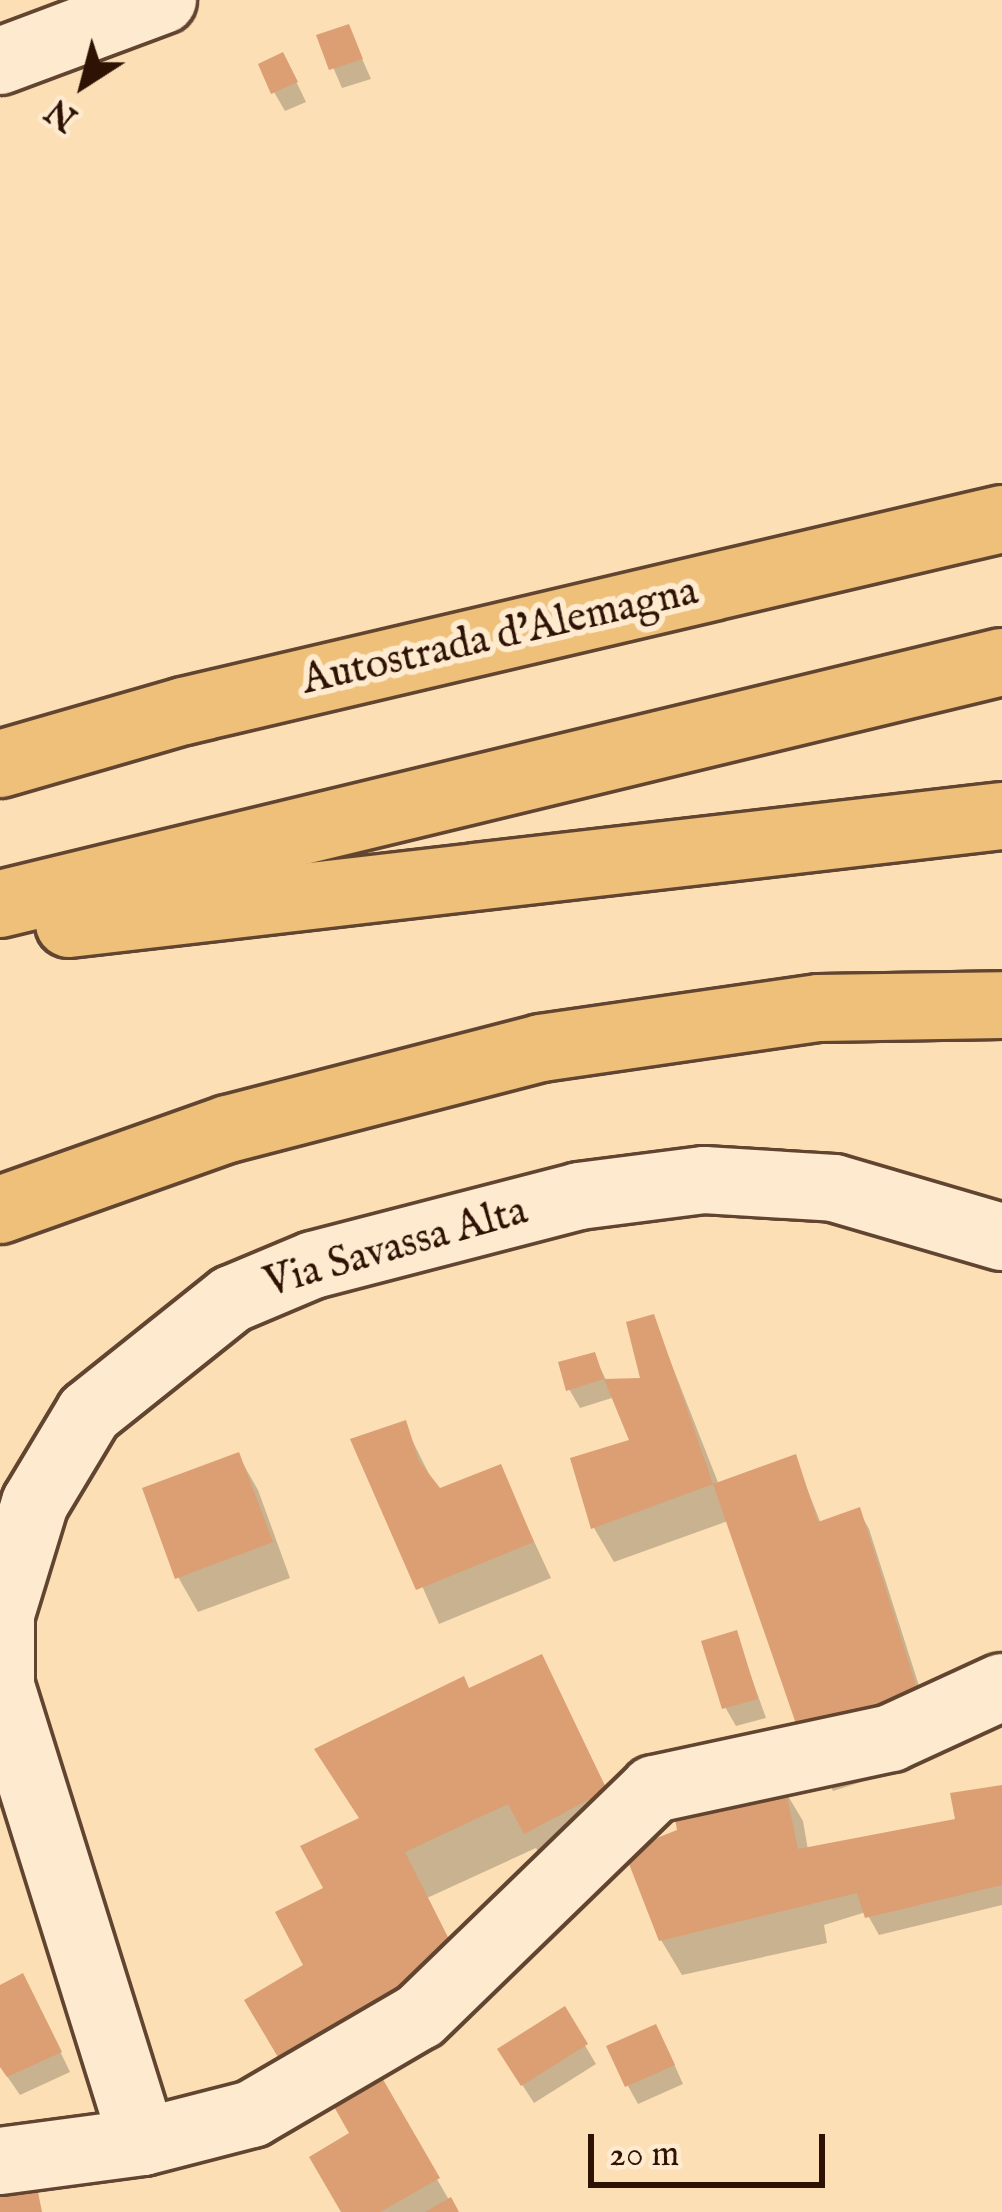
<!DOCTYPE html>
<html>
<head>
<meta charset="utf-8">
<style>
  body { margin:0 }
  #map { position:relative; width:1002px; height:2212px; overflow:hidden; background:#fcdfb5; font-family:"IM FELL English",serif }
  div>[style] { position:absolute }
  .shadow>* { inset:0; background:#0003 }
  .building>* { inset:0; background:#dc9e73 }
  .roads { filter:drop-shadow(3px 0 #624530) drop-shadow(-3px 0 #624530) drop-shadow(0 3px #624530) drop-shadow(0 -3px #624530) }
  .street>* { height:66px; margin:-33px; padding:0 33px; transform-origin:33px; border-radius:33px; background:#fdeacf }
  .highway>* { height:66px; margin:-33px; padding:0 33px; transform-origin:33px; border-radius:33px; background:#eec07a }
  span { translate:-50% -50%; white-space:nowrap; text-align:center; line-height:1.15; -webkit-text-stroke:12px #fdeacf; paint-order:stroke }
  .street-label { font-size:42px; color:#2e1204 }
  .north { position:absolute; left:24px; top:24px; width:120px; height:120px; -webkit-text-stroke:9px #fdeacf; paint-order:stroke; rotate:216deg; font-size:33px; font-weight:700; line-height:48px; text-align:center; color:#2e1204 }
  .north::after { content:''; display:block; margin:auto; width:42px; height:54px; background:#2e1204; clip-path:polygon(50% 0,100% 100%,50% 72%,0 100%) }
  .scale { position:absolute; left:588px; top:2134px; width:237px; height:54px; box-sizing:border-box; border:6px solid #2e1204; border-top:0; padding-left:15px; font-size:36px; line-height:42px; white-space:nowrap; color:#2e1204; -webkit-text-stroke:9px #fdeacf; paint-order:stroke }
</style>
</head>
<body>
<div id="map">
  <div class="shadow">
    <i style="clip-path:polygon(348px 27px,371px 79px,342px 88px,320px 37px)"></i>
    <i style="clip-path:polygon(293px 75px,306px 102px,285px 111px,274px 92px)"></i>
    <i style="clip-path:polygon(653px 1317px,719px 1485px,795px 1458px,821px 1524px,859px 1511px,869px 1529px,927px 1711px,882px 1728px,896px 1771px,833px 1791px,807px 1746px,728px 1521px,614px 1562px,594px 1528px,634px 1442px,615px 1397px,580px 1408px,569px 1389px,594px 1355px,607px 1382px,644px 1381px)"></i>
    <i style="clip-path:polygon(404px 1424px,438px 1492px,500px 1468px,551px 1578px,439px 1624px,373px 1476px)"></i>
    <i style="clip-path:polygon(238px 1455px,258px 1490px,290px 1578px,198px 1612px,178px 1577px)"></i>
    <i style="clip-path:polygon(736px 1634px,766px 1718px,736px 1726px,725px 1707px)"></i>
    <i style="clip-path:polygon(469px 1692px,571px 1718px,630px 1836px,553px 1877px,536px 1848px,427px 1898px,307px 1967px,328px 1891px,361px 1820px,318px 1750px)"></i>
    <i style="clip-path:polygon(782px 1786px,803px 1821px,808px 1850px,958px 1822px,1002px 1788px,1002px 1905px,879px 1935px,866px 1912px,824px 1925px,827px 1943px,682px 1975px,661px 1940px)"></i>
    <i style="clip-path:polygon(0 1989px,33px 1995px,70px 2072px,20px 2095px,0 2066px)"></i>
    <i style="clip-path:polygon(564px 2010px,596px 2064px,534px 2103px,512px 2069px)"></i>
    <i style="clip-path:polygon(666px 2046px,683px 2084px,638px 2104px,628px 2086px)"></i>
    <i style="clip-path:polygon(380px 2081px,456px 2212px,344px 2212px,353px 2134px)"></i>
  </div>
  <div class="building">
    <i style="clip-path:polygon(349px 24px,363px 59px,329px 70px,316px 35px)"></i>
    <i style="clip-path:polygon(283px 52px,298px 82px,271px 94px,258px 64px)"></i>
    <i style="clip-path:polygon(654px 1314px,713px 1484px,796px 1454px,818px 1522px,860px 1507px,918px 1692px,868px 1710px,804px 1747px,713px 1484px,591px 1529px,570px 1458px,629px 1440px,604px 1379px,566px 1391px,558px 1362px,595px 1352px,604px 1379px,640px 1378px,626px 1322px)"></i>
    <i style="clip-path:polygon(406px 1420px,419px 1461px,440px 1488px,501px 1464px,534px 1542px,416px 1590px,350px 1439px)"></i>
    <i style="clip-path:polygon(239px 1452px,273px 1542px,175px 1579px,142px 1488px)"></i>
    <i style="clip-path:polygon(737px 1630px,758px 1699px,722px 1709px,701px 1641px)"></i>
    <i style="clip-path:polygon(542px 1654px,607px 1790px,524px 1834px,508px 1804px,405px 1852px,462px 1965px,291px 2079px,244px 2000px,303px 1965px,275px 1912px,323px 1888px,300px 1846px,359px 1818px,314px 1749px,464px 1676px,469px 1688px)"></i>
    <i style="clip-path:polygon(784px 1782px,798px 1849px,955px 1819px,950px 1793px,1002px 1785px,1002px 1885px,865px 1918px,857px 1893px,659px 1941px,624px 1851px,677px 1830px,673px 1807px)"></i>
    <i style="clip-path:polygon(23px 1973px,62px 2052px,7px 2077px,0 2067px,0 1985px)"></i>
    <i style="clip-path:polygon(565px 2006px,588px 2044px,521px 2086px,497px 2049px)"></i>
    <i style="clip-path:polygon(656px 2024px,675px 2065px,625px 2087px,606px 2046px)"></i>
    <i style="clip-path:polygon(381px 2076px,440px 2178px,380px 2212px,341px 2212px,309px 2157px,349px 2133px,333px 2105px)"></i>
    <i style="clip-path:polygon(38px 2192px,42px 2212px,0 2212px,0 2196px)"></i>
    <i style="clip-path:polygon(451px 2197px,459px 2212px,425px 2212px)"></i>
  </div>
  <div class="roads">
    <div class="street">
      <i style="left:0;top:61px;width:174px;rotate:-20.5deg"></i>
      <i style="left:143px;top:2142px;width:477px;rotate:-107.3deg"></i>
      <i style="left:1px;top:1687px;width:73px;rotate:-90deg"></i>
      <i style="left:1px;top:1614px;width:116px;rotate:-73deg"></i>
      <i style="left:35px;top:1503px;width:105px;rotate:-59deg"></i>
      <i style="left:89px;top:1413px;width:183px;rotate:-38.6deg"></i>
      <i style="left:232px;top:1299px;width:88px;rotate:-22.8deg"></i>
      <i style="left:313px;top:1265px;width:275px;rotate:-14.5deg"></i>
      <i style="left:579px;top:1196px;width:126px;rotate:-7.3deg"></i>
      <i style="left:704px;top:1180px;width:130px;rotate:3.5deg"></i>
      <i style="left:834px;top:1188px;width:175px;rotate:16.3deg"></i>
      <i style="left:0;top:2161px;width:144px;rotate:-7.6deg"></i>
      <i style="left:143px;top:2142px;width:113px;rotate:-14.4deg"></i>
      <i style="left:252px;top:2114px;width:194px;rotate:-30.3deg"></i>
      <i style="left:420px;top:2016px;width:326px;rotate:-44.1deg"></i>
      <i style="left:654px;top:1789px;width:242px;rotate:-12.1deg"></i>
      <i style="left:891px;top:1738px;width:122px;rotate:-24.7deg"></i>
    </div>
    <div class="highway">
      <i style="left:0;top:764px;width:191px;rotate:-16.1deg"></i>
      <i style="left:184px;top:711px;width:840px;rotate:-13.21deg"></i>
      <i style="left:0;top:904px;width:1031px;rotate:-13.58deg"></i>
      <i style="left:69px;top:924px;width:939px;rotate:-6.6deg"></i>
      <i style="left:0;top:1210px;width:242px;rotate:-19.6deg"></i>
      <i style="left:228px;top:1129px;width:323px;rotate:-14.5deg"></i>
      <i style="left:541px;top:1048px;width:281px;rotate:-8.2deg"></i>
      <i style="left:819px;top:1008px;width:183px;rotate:-0.9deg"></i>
    </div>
  </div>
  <div class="street-label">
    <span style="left:500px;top:637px;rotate:-13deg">Autostrada d'Alemagna</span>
    <span style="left:396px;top:1248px;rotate:-16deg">Via Savassa Alta</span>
  </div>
  <div class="north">N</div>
  <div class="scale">20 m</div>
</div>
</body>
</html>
